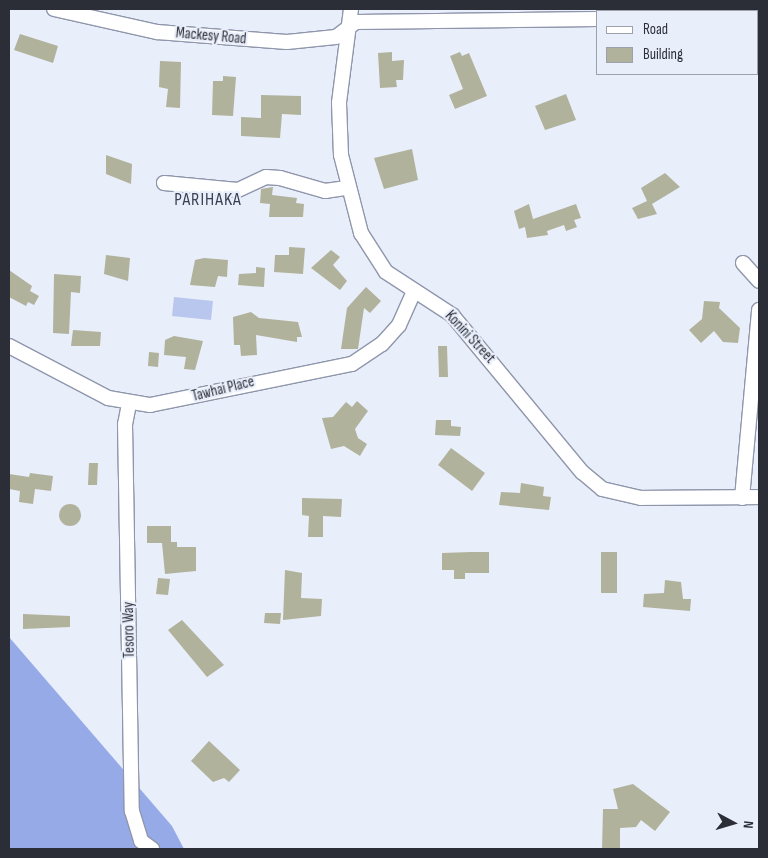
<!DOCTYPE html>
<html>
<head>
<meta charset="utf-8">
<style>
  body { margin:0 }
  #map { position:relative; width:768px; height:858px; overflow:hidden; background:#e9eefb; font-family:"Sofia Sans Condensed",sans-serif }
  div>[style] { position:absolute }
  .green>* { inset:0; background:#b9c7ef }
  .forest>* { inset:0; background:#96aae7 }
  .building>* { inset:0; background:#b0b29b }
  .round { border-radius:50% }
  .roads { filter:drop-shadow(1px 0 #8f96ab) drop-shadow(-1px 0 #8f96ab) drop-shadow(0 1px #8f96ab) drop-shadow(0 -1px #8f96ab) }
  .minor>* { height:14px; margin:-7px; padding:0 7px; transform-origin:7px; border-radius:7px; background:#fff }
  span { translate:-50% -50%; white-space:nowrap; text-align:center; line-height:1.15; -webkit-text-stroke:4.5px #e9eefb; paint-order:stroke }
  .street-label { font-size:15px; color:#2b2e37 }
  .quarter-label { font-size:18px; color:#3a3f51; letter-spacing:1px }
  .frame { position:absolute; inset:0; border:10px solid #2b2e37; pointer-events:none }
  .legend { position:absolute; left:596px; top:10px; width:162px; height:65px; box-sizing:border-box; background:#e9eefb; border:1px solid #9da1ad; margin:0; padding:6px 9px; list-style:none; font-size:15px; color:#2b2e37 }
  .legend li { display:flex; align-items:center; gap:10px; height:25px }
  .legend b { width:25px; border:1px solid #9da1ad }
  .north { position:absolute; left:708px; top:798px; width:50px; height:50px; -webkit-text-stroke:4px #e9eefb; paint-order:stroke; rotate:96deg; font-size:14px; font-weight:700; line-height:20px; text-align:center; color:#2b2e37 }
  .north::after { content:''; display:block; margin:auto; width:18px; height:22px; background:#2b2e37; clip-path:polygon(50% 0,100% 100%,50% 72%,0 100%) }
</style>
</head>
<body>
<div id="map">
  <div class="green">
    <i style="clip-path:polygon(174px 297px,213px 301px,211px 320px,172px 316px)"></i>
  </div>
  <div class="forest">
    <i style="clip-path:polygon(9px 637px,172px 826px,184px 849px,9px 849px)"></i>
  </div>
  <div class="building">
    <i style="clip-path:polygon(20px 34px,58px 46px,53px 63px,14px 50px)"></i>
    <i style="clip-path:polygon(392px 52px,392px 61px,404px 60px,403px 80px,396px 80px,397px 87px,380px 88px,378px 53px)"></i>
    <i style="clip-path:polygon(460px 52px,462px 56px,469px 53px,487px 96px,455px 109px,449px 95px,463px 89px,450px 56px)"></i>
    <i style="clip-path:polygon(160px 61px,181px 62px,180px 108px,166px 107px,168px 89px,159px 87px)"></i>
    <i style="clip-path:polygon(223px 76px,236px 77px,233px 116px,212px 115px,213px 81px,223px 81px)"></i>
    <i style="clip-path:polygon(566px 94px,576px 120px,545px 130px,535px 106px)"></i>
    <i style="clip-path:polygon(261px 95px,301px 96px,301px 115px,282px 114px,280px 138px,241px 136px,241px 117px,261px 118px)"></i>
    <i style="clip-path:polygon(412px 149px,418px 180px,384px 189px,374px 158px)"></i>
    <i style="clip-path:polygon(106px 155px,132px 164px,131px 184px,106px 174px)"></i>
    <i style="clip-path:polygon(665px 173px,680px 187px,652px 204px,657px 214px,638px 219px,632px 208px,647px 201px,641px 188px)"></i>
    <i style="clip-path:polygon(273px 187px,272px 195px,297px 198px,296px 203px,304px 204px,303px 217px,269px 217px,270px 204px,260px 203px,261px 189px)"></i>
    <i style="clip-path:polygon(529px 204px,533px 219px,576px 204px,581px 218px,574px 220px,577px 227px,566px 231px,564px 225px,547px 231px,548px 235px,527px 238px,525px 227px,519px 229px,514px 211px)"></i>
    <i style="clip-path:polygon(289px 247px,305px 248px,303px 274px,274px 272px,275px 255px,289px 255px)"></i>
    <i style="clip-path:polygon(331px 250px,340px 257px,333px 265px,347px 281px,340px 290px,311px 268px)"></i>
    <i style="clip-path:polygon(106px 255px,130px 258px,128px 281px,104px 274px)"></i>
    <i style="clip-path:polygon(204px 258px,228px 260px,227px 277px,218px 276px,215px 287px,190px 285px,195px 260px)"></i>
    <i style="clip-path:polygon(256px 267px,265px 268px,264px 287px,238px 285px,239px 274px,256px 273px)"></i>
    <i style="clip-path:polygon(9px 270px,32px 286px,30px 291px,39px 296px,34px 305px,28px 302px,26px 306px,9px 297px)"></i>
    <i style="clip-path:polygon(54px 274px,81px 276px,80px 293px,71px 292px,69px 334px,53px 333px)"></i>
    <i style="clip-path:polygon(366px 287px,381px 301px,370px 313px,364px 308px,358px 349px,341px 349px,347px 308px)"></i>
    <i style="clip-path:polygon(704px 301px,720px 302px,719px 308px,740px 328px,738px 343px,723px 342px,714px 331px,701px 343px,689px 330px,702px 319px)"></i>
    <i style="clip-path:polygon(251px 312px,259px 318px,298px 322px,302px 337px,297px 337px,297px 342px,256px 335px,257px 355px,241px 356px,240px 345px,234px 345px,233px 317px)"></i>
    <i style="clip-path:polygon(73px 330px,101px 332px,100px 346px,71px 346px)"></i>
    <i style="clip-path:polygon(174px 336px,203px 341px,195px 370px,184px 369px,186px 357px,164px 355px,165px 340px)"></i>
    <i style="clip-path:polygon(438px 346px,447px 346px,448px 377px,439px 377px)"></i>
    <i style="clip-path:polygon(149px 352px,159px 353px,158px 367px,148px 366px)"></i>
    <i style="clip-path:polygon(357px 401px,368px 411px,355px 429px,358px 438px,367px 444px,360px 456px,344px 446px,331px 449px,322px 418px,333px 417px,346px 402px,352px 407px)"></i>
    <i style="clip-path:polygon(436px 420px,451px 420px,451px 426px,461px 427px,460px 436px,435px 435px)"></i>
    <i style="clip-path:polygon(451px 448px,485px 473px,472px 491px,438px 465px)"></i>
    <i style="clip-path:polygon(89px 463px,98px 463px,97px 485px,88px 485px)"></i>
    <i style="clip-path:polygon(30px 473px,53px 476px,51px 491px,35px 489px,33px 504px,19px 502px,20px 491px,9px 489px,9px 474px,29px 477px)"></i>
    <i style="clip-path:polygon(521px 483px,544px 487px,543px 496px,551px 497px,549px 510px,499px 505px,501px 492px,520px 493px)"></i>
    <i style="clip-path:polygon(302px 498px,342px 499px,341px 517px,323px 516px,323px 537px,308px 537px,309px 516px,302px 515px)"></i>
    <i class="round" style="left:59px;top:504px;width:22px;height:22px"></i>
    <i style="clip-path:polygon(147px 526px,171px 526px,171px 542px,177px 542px,177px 547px,196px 547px,196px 571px,165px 574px,162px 543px,147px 543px)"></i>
    <i style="clip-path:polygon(471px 552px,489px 552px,489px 573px,465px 573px,465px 579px,454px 579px,454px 570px,442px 570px,442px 553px)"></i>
    <i style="clip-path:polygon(601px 552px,617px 552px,617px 593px,601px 593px)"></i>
    <i style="clip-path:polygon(285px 570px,302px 573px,301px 598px,322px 599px,321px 616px,283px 620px)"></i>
    <i style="clip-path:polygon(158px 578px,170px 579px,168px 595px,156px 594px)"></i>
    <i style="clip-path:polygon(665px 580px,681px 582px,683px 599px,691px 599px,690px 611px,643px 607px,644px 594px,664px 593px)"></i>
    <i style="clip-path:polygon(265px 613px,281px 613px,280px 624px,264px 623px)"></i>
    <i style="clip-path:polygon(23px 614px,70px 616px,70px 627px,23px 629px)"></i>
    <i style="clip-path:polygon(182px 620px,224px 665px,207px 677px,168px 630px)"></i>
    <i style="clip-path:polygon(209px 741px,240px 770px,229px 782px,224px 778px,213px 782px,191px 761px)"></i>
    <i style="clip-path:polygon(633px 784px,670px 812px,655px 831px,641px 820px,636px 827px,620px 828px,620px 849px,602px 849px,603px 809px,618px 809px,613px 789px)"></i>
  </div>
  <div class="roads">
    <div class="minor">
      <i style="left:54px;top:9px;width:106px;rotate:12.6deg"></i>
      <i style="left:157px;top:32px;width:130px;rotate:4.4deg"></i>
      <i style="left:287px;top:42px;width:49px;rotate:-5.8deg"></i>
      <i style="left:336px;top:37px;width:25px;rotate:-37deg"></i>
      <i style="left:356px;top:22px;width:241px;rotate:-0.7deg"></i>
      <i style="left:351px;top:9px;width:95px;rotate:97.3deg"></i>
      <i style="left:339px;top:103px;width:52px;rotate:87.8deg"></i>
      <i style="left:341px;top:155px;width:81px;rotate:75.6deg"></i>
      <i style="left:361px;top:233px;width:46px;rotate:57.3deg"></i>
      <i style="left:386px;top:272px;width:79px;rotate:33.1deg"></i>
      <i style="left:452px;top:315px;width:204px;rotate:50.4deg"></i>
      <i style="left:582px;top:472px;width:26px;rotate:40deg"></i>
      <i style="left:602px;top:489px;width:40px;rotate:13deg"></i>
      <i style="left:641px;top:498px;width:118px;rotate:-0.5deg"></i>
      <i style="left:707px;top:11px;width:13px;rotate:-9deg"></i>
      <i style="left:164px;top:183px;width:74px;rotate:5.4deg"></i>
      <i style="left:238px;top:190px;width:31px;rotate:-25deg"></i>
      <i style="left:266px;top:177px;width:14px;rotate:4deg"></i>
      <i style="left:280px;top:178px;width:47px;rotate:16.1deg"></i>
      <i style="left:325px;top:191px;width:22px;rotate:-8deg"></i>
      <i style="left:743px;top:263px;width:24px;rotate:48deg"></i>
      <i style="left:9px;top:346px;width:112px;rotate:27.7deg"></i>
      <i style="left:108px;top:398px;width:43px;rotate:9.5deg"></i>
      <i style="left:150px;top:405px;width:206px;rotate:-11.5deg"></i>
      <i style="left:352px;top:364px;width:36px;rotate:-34deg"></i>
      <i style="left:382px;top:344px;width:25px;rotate:-48deg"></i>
      <i style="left:399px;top:325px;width:37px;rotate:-66deg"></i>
      <i style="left:129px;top:404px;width:20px;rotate:101deg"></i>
      <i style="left:125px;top:424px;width:387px;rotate:89deg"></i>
      <i style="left:132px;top:811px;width:31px;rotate:73deg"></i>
      <i style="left:141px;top:841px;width:14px;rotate:36deg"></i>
      <i style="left:742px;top:498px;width:189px;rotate:-84.8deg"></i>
    </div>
  </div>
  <div class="street-label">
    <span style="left:211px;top:36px;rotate:5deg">Mackesy Road</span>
    <span style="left:470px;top:337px;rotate:47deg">Konini Street</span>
    <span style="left:223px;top:389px;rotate:-14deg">Tawhai Place</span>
    <span style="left:129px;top:630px;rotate:-91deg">Tesoro Way</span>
  </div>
  <div class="quarter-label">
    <span style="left:208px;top:200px">PARIHAKA</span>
  </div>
  <div class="frame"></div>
  <ul class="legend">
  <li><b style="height:6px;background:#fff"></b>Road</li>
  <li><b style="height:14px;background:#b0b29b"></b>Building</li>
  </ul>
  <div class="north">N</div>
</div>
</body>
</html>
